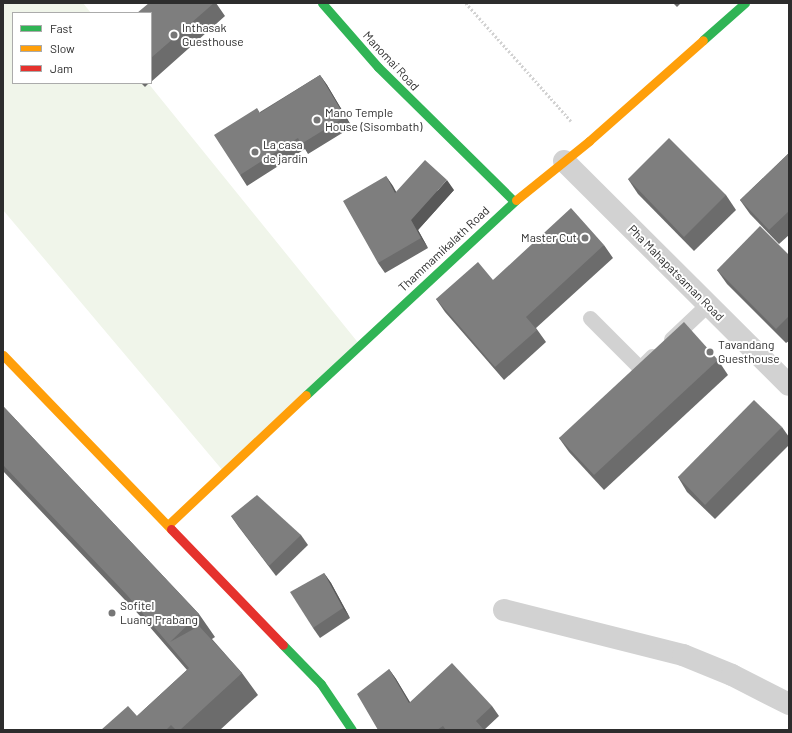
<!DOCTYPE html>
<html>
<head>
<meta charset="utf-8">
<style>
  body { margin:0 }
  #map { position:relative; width:792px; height:733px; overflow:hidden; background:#fff; font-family:Barlow,sans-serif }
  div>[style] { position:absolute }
  .green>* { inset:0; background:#f0f5ea }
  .path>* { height:2.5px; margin-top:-1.25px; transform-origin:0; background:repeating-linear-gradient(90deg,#d2d2d2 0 2px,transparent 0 4px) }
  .lane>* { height:15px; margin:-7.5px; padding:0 7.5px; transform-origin:7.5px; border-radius:7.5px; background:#d2d2d2 }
  .street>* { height:22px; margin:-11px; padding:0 11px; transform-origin:11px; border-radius:11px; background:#d2d2d2 }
  .fast>* { height:9px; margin:-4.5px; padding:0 4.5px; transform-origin:4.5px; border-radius:4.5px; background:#30b455 }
  .slow>* { height:9px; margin:-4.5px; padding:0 4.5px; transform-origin:4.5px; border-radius:4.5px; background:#ff9f0a }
  .jam>* { height:9px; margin:-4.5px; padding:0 4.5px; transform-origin:4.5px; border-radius:4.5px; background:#e5322d }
  .wall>* { inset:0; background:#6c6c6c }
  .shaded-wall>* { inset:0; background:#585858 }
  .building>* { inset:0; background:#7e7e7e }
  .dots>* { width:11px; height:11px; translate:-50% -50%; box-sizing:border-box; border:2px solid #fff; border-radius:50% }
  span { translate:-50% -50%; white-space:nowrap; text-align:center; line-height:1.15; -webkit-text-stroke:4px #fff; paint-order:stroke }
  .poi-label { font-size:12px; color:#2d2d2d }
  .left { translate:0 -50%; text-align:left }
  .right { translate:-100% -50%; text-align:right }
  .street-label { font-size:12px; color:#2d2d2d }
  .frame { position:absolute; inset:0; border:4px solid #2d2d2d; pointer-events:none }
  .legend { position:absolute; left:12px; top:12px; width:140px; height:72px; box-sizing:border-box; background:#fff; border:1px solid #ababab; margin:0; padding:5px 7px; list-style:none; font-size:12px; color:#2d2d2d }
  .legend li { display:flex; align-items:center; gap:8px; height:20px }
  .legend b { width:20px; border:1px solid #ababab }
</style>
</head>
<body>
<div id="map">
  <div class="green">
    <i style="clip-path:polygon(3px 3px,83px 3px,91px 13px,13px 13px,13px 83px,148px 83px,360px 345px,224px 472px,3px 210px)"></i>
  </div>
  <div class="path">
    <i style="left:466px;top:3px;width:158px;rotate:48.3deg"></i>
  </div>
  <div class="lane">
    <i style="left:590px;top:318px;width:71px;rotate:45deg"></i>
    <i style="left:640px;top:368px;width:17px;rotate:-45deg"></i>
    <i style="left:671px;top:339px;width:51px;rotate:-43.4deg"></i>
  </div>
  <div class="street">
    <i style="left:564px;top:161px;width:317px;rotate:44.9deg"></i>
    <i style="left:504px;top:610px;width:185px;rotate:14.1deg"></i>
    <i style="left:683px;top:655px;width:53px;rotate:22.2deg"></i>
    <i style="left:732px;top:675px;width:64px;rotate:27deg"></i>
  </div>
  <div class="fast">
    <i style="left:322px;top:3px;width:85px;rotate:48.8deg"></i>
    <i style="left:378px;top:67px;width:191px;rotate:44.6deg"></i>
    <i style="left:703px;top:40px;width:56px;rotate:-41.4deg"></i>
    <i style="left:306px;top:395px;width:287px;rotate:-42.9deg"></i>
    <i style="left:283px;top:645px;width:54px;rotate:45.7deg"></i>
    <i style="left:321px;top:684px;width:55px;rotate:56deg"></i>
  </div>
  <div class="slow">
    <i style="left:516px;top:200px;width:94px;rotate:-38.9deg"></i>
    <i style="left:589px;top:141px;width:152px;rotate:-41.5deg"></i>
    <i style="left:3px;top:355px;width:242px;rotate:46deg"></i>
    <i style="left:169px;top:524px;width:188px;rotate:-43.3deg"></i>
  </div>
  <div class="jam">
    <i style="left:171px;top:529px;width:161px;rotate:46deg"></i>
  </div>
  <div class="wall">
    <i style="clip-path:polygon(149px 3px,216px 3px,225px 16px,151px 82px,151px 13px)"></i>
    <i style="clip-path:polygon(673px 3px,681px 3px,677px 7px)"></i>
    <i style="clip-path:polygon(320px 75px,327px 85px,352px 127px,308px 154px,305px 149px,247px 186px,240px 175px,260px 112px)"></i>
    <i style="clip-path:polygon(141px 83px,149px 83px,145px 87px)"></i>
    <i style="clip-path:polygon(789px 153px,789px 235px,779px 244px,750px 214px,740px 200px)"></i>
    <i style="clip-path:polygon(386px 176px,396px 192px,454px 190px,418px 230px,428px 248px,385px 273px,378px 263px)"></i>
    <i style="clip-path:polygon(628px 179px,726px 195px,736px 210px,694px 251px,638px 194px)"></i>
    <i style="clip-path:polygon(604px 245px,613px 258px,536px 328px,546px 342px,504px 380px,445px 312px,436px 299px,493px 280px)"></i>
    <i style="clip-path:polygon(789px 255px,789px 341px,786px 343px,727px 284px,717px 270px)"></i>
    <i style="clip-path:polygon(718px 360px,728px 375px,604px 490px,569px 452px,559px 438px)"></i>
    <i style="clip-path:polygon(3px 406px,199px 614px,215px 637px,212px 639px,242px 673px,258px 695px,220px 730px,101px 730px,137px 716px,187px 670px,142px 618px,3px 471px)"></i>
    <i style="clip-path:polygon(782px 427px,789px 437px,789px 445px,715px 519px,687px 492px,678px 477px)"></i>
    <i style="clip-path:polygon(231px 516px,301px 535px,308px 545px,276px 576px,238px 526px)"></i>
    <i style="clip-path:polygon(324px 573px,331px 583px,350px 618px,320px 638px,313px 628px)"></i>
    <i style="clip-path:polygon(389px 669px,396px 679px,410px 702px,492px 706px,499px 716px,484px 730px,378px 730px)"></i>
  </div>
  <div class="shaded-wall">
    <i style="clip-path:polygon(320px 75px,327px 85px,352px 127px,345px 117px)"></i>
    <i style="clip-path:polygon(386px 176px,393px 186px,402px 203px,395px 193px)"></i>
    <i style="clip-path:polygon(447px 180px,454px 190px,418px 230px,428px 248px,421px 238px,411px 220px)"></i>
    <i style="clip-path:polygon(324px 573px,331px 583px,350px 618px,343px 608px)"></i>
    <i style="clip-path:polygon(389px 669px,396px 679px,416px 713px,409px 703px)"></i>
  </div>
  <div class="building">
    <i style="clip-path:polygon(149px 3px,214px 3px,151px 58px,151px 13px,137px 13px)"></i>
    <i style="clip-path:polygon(320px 75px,345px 117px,301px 144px,298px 138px,240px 175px,214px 135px,257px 108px,260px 113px)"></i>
    <i style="clip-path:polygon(669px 138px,726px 195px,684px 237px,628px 179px)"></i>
    <i style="clip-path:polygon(789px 153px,789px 211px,769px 230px,740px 200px)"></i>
    <i style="clip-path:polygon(425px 160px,447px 180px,411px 220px,421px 238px,378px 263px,343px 201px,386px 176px,395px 193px)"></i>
    <i style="clip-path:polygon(571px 208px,604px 245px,526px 317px,537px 330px,495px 367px,436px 299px,478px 262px,493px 280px)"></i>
    <i style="clip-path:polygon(760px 226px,789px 255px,789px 316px,776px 329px,717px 270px)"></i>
    <i style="clip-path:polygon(684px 322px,718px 360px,594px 475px,559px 438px)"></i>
    <i style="clip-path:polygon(754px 400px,782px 427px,705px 505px,678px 477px)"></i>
    <i style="clip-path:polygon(3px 406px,199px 614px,170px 642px,199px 626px,242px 673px,180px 730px,176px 730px,171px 725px,166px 730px,101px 730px,128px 706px,137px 716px,189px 668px,127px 595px,3px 465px)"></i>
    <i style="clip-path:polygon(257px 495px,301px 535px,269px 566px,231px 516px)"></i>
    <i style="clip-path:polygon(324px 573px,343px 608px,313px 628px,290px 592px)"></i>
    <i style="clip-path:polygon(452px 663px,492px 706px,476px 721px,484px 730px,446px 730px,443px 726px,437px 730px,378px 730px,357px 694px,389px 669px,409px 703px)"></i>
  </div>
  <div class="dots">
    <i style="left:174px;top:35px;background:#767676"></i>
    <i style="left:317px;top:120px;background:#767676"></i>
    <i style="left:255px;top:152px;background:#767676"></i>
    <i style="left:585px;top:238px;background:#767676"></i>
    <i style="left:710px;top:352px;background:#767676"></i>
    <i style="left:112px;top:613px;background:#767676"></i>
  </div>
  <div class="poi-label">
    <span class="left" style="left:182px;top:35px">Inthasak<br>Guesthouse</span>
    <span class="left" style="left:325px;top:120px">Mano Temple<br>House (Sisombath)</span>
    <span class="left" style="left:263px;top:152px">La casa<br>de jardin</span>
    <span class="right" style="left:577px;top:238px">Master Cut</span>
    <span class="left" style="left:718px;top:352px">Tavandang<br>Guesthouse</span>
    <span class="left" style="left:120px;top:613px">Sofitel<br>Luang Prabang</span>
  </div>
  <div class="street-label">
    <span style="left:391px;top:61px;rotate:47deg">Manomai Road</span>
    <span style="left:444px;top:249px;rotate:-43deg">Thammamikalath Road</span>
    <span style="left:676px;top:273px;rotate:45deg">Pha Mahapatsaman Road</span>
  </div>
  <div class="frame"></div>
  <ul class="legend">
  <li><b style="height:5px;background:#30b455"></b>Fast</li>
  <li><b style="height:5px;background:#ff9f0a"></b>Slow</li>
  <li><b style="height:5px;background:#e5322d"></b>Jam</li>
  </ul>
</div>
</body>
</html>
